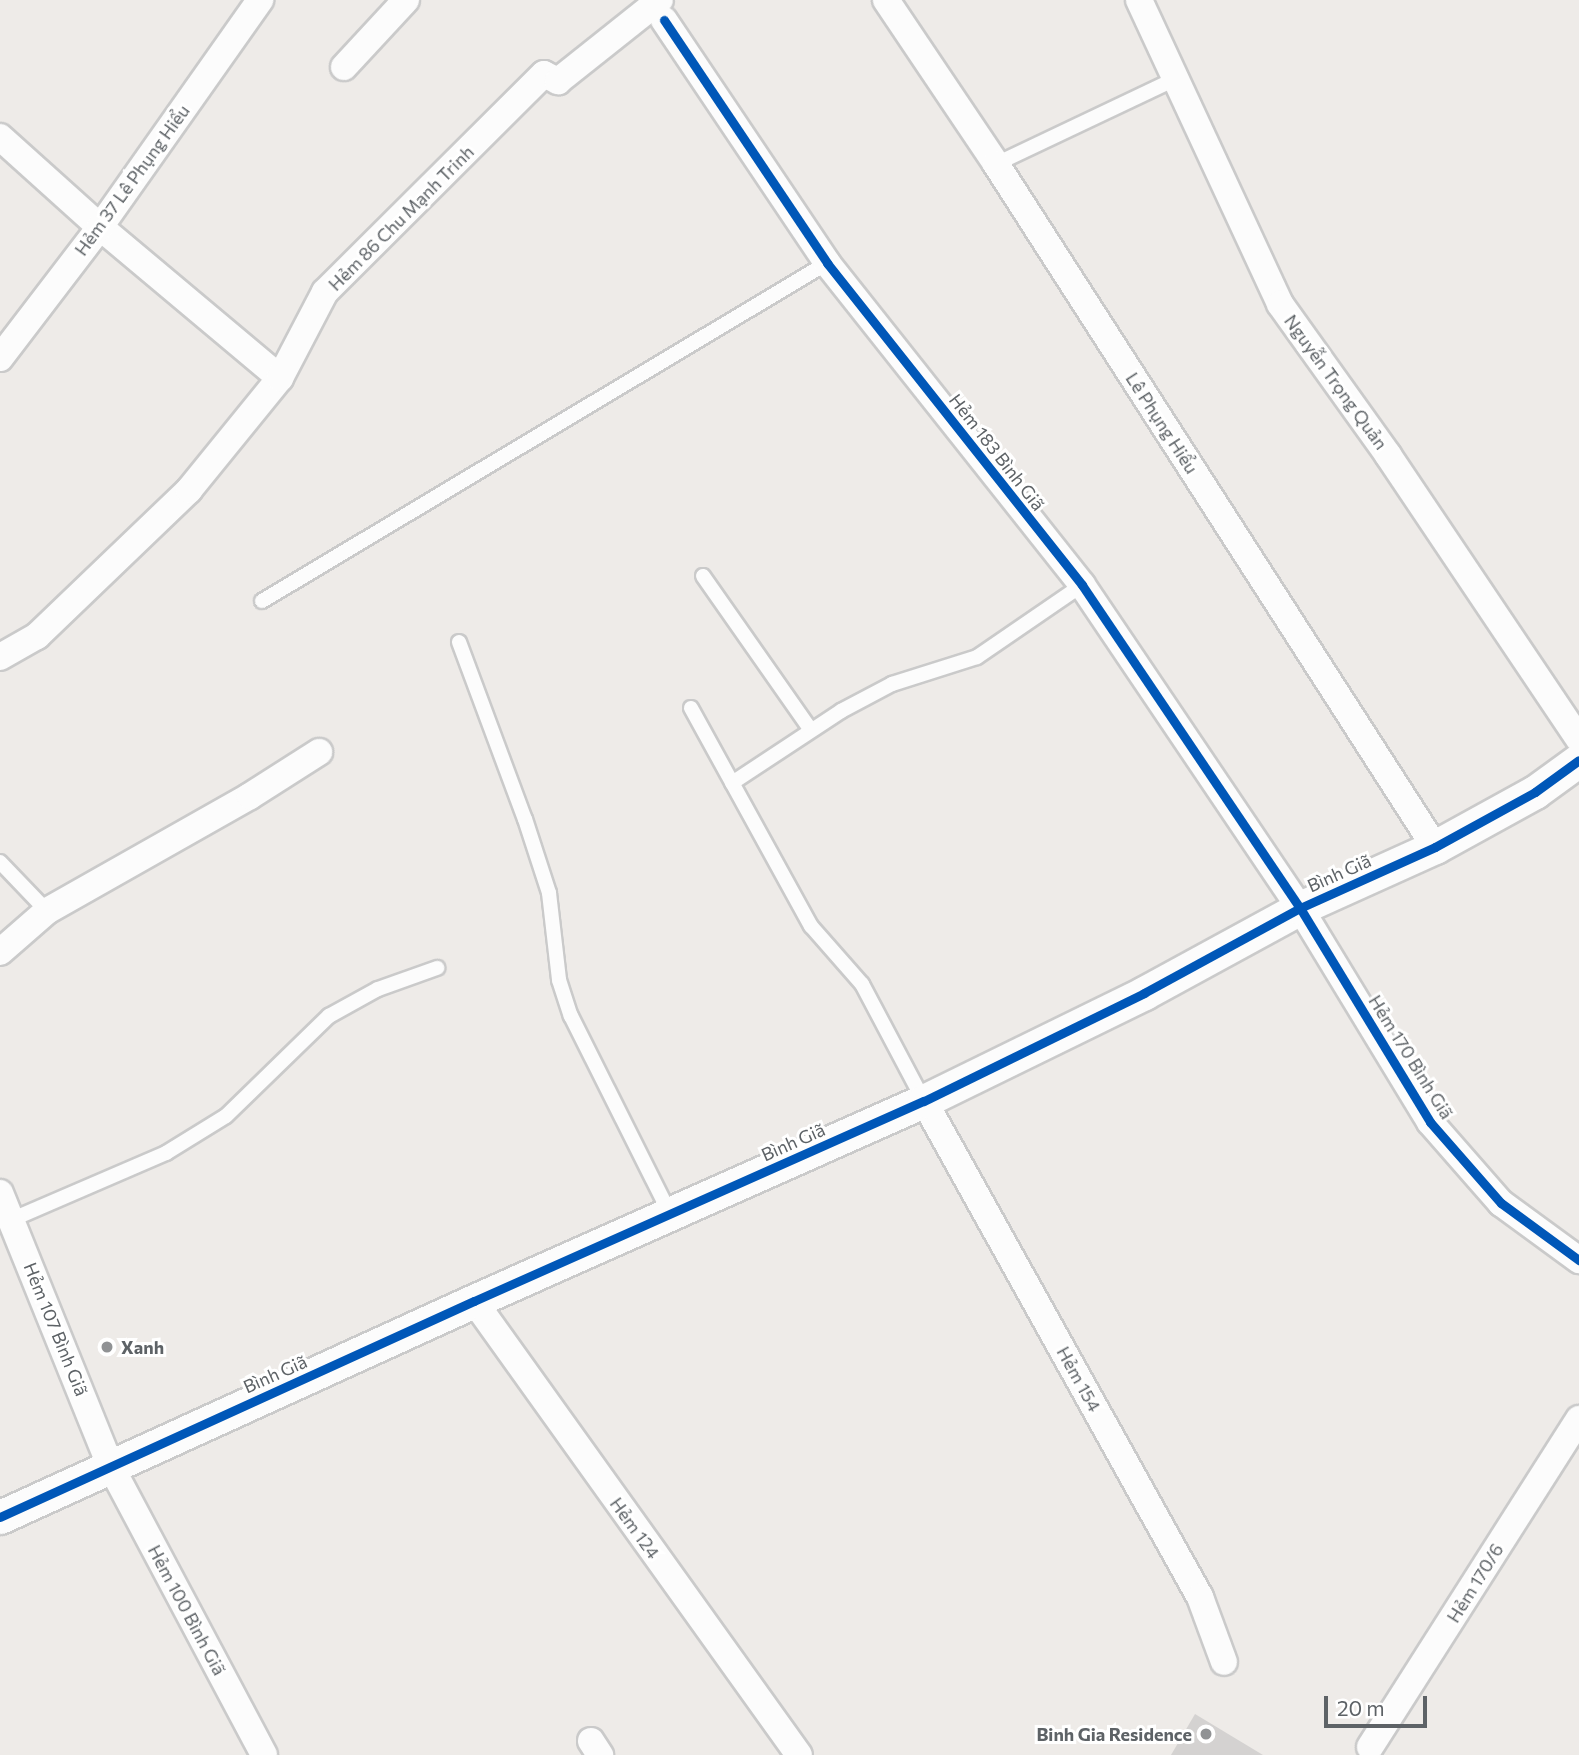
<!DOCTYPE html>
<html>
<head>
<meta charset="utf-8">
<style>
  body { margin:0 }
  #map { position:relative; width:1579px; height:1755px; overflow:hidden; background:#eeebe8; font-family:Commissioner,sans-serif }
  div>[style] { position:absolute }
  .building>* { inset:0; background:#d4d2d1 }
  .roads { filter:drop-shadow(2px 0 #cacaca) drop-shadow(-2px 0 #cacaca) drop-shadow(0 2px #cacaca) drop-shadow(0 -2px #cacaca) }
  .service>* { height:14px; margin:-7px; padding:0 7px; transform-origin:7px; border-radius:7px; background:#fcfcfc }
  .minor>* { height:26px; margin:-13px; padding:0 13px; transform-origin:13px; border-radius:13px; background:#fcfcfc }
  .tertiary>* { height:33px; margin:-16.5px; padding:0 16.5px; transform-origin:16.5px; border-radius:16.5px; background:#fcfcfc }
  .cycleway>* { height:9px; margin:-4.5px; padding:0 4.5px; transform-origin:4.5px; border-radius:4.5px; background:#0057b8 }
  .dots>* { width:19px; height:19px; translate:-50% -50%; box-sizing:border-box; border:4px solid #fff; border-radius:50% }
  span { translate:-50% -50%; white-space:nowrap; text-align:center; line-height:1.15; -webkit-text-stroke:6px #fff; paint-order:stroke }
  .street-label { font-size:18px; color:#5d6266 }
  .poi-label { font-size:18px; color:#5d6266; font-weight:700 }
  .left { translate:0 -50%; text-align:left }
  .right { translate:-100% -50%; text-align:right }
  .scale { position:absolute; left:1324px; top:1696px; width:103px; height:32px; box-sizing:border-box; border:4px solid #5d6266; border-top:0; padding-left:9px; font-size:21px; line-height:24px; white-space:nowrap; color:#5d6266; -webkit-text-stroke:5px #fff; paint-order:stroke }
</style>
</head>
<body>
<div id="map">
  <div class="building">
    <i style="clip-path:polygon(1195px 1714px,1263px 1755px,1171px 1755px)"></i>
  </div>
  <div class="roads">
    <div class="service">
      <i style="left:996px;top:164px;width:198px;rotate:-25.4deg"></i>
      <i style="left:703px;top:576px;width:188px;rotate:55deg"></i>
      <i style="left:262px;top:601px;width:658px;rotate:-30.89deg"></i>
      <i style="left:459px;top:642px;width:189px;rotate:69.6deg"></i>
      <i style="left:525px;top:819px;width:78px;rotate:72deg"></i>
      <i style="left:549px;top:893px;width:88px;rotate:83.4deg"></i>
      <i style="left:559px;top:980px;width:38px;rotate:72deg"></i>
      <i style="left:571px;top:1016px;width:221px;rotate:63.4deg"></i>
      <i style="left:691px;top:708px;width:249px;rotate:61.2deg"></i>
      <i style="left:811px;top:926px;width:77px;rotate:48.7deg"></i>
      <i style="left:862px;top:984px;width:132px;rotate:62.1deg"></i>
      <i style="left:732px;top:783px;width:131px;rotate:-33.4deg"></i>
      <i style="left:841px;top:711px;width:58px;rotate:-27.9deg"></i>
      <i style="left:892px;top:684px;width:89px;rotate:-17.6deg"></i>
      <i style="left:977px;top:657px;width:127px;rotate:-34.4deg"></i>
      <i style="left:0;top:862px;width:68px;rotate:46.2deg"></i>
      <i style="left:13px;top:1219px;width:167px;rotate:-23.3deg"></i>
      <i style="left:166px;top:1153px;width:70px;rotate:-31.7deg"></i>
      <i style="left:226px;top:1116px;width:144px;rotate:-44.2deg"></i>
      <i style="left:329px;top:1016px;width:56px;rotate:-28.9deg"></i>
      <i style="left:378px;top:989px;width:63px;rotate:-19.6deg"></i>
    </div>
    <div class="minor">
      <i style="left:886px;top:0;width:197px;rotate:56.1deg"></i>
      <i style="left:996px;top:164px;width:812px;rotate:57.27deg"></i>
      <i style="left:1139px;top:0;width:335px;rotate:65.1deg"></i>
      <i style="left:1280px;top:304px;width:186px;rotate:54.4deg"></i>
      <i style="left:1388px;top:455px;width:342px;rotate:56.1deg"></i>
      <i style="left:664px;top:20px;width:293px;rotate:56.1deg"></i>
      <i style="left:827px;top:263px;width:411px;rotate:51.6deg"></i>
      <i style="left:1082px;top:585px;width:390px;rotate:56deg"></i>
      <i style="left:1300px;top:908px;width:250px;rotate:58.7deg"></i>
      <i style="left:1430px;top:1122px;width:108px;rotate:48.8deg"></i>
      <i style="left:1501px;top:1203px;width:97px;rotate:36.2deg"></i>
      <i style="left:344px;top:67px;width:91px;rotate:-47.2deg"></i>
      <i style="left:0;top:137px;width:135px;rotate:42deg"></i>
      <i style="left:100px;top:227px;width:235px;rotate:40deg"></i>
      <i style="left:0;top:358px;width:165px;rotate:-52.6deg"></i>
      <i style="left:100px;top:227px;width:278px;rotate:-54.8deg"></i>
      <i style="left:0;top:657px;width:43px;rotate:-29.6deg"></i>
      <i style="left:37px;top:636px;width:211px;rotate:-43.8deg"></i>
      <i style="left:189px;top:490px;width:144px;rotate:-50.9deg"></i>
      <i style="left:280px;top:378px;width:97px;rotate:-62.4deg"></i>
      <i style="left:325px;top:292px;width:309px;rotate:-44.9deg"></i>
      <i style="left:544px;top:74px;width:16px;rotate:27deg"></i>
      <i style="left:558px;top:81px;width:130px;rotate:-38.5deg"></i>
      <i style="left:0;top:952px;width:62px;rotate:-41.1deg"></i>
      <i style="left:47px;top:911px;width:233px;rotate:-29.5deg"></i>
      <i style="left:250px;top:796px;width:82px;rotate:-32.5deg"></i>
      <i style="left:924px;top:1101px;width:568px;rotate:60.91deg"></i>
      <i style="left:1200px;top:1597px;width:69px;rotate:69.7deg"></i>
      <i style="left:0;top:1193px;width:293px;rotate:68deg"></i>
      <i style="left:110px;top:1465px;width:328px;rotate:62deg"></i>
      <i style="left:474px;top:1301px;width:558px;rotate:54.4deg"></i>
      <i style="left:591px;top:1741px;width:17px;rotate:57deg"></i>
      <i style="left:1370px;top:1747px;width:389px;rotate:-57.5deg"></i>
    </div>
    <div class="tertiary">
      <i style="left:0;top:1517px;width:521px;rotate:-24.5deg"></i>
      <i style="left:474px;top:1301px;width:492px;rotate:-24deg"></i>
      <i style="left:924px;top:1101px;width:245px;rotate:-26.1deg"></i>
      <i style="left:1144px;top:993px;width:178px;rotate:-28.6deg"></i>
      <i style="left:1300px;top:908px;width:148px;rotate:-24.3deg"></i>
      <i style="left:1435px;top:847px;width:114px;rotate:-28.8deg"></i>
      <i style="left:1535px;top:792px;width:54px;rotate:-36deg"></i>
    </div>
  </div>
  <div class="cycleway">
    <i style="left:664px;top:20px;width:293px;rotate:56.1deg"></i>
    <i style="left:827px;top:263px;width:411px;rotate:51.6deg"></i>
    <i style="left:1082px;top:585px;width:390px;rotate:56deg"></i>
    <i style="left:1300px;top:908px;width:250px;rotate:58.7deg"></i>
    <i style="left:1430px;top:1122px;width:108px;rotate:48.8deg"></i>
    <i style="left:1501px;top:1203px;width:97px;rotate:36.2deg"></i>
    <i style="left:0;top:1517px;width:521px;rotate:-24.5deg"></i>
    <i style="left:474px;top:1301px;width:492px;rotate:-24deg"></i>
    <i style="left:924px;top:1101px;width:245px;rotate:-26.1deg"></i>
    <i style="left:1144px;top:993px;width:178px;rotate:-28.6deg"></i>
    <i style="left:1300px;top:908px;width:148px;rotate:-24.3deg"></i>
    <i style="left:1435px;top:847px;width:114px;rotate:-28.8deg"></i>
    <i style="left:1535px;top:792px;width:54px;rotate:-36deg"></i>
  </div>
  <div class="dots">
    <i style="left:107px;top:1347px;background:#909294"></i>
    <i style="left:1206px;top:1734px;background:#909294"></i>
  </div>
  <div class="street-label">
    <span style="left:132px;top:180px;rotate:-54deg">Hẻm 37 Lê Phụng Hiểu</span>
    <span style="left:401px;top:218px;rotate:-45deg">Hẻm 86 Chu Mạnh Trinh</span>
    <span style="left:1336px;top:382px;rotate:54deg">Nguyễn Trọng Quản</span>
    <span style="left:1162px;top:423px;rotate:57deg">Lê Phụng Hiểu</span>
    <span style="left:997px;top:452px;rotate:52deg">Hẻm 183 Bình Giã</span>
    <span style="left:1339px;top:873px;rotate:-24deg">Bình Giã</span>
    <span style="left:1411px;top:1057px;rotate:58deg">Hẻm 170 Bình Giã</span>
    <span style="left:793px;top:1142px;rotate:-24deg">Bình Giã</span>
    <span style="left:56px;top:1329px;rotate:68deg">Hẻm 107 Bình Giã</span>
    <span style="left:275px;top:1374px;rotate:-24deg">Bình Giã</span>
    <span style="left:1079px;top:1379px;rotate:61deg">Hẻm 154</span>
    <span style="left:635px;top:1528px;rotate:54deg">Hẻm 124</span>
    <span style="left:1475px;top:1583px;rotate:-58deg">Hẻm 170/6</span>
    <span style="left:187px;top:1610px;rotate:62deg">Hẻm 100 Bình Giã</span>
  </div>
  <div class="poi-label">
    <span class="left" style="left:121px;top:1347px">Xanh</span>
    <span class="right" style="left:1192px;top:1734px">Binh Gia Residence</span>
  </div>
  <div class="scale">20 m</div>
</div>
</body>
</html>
